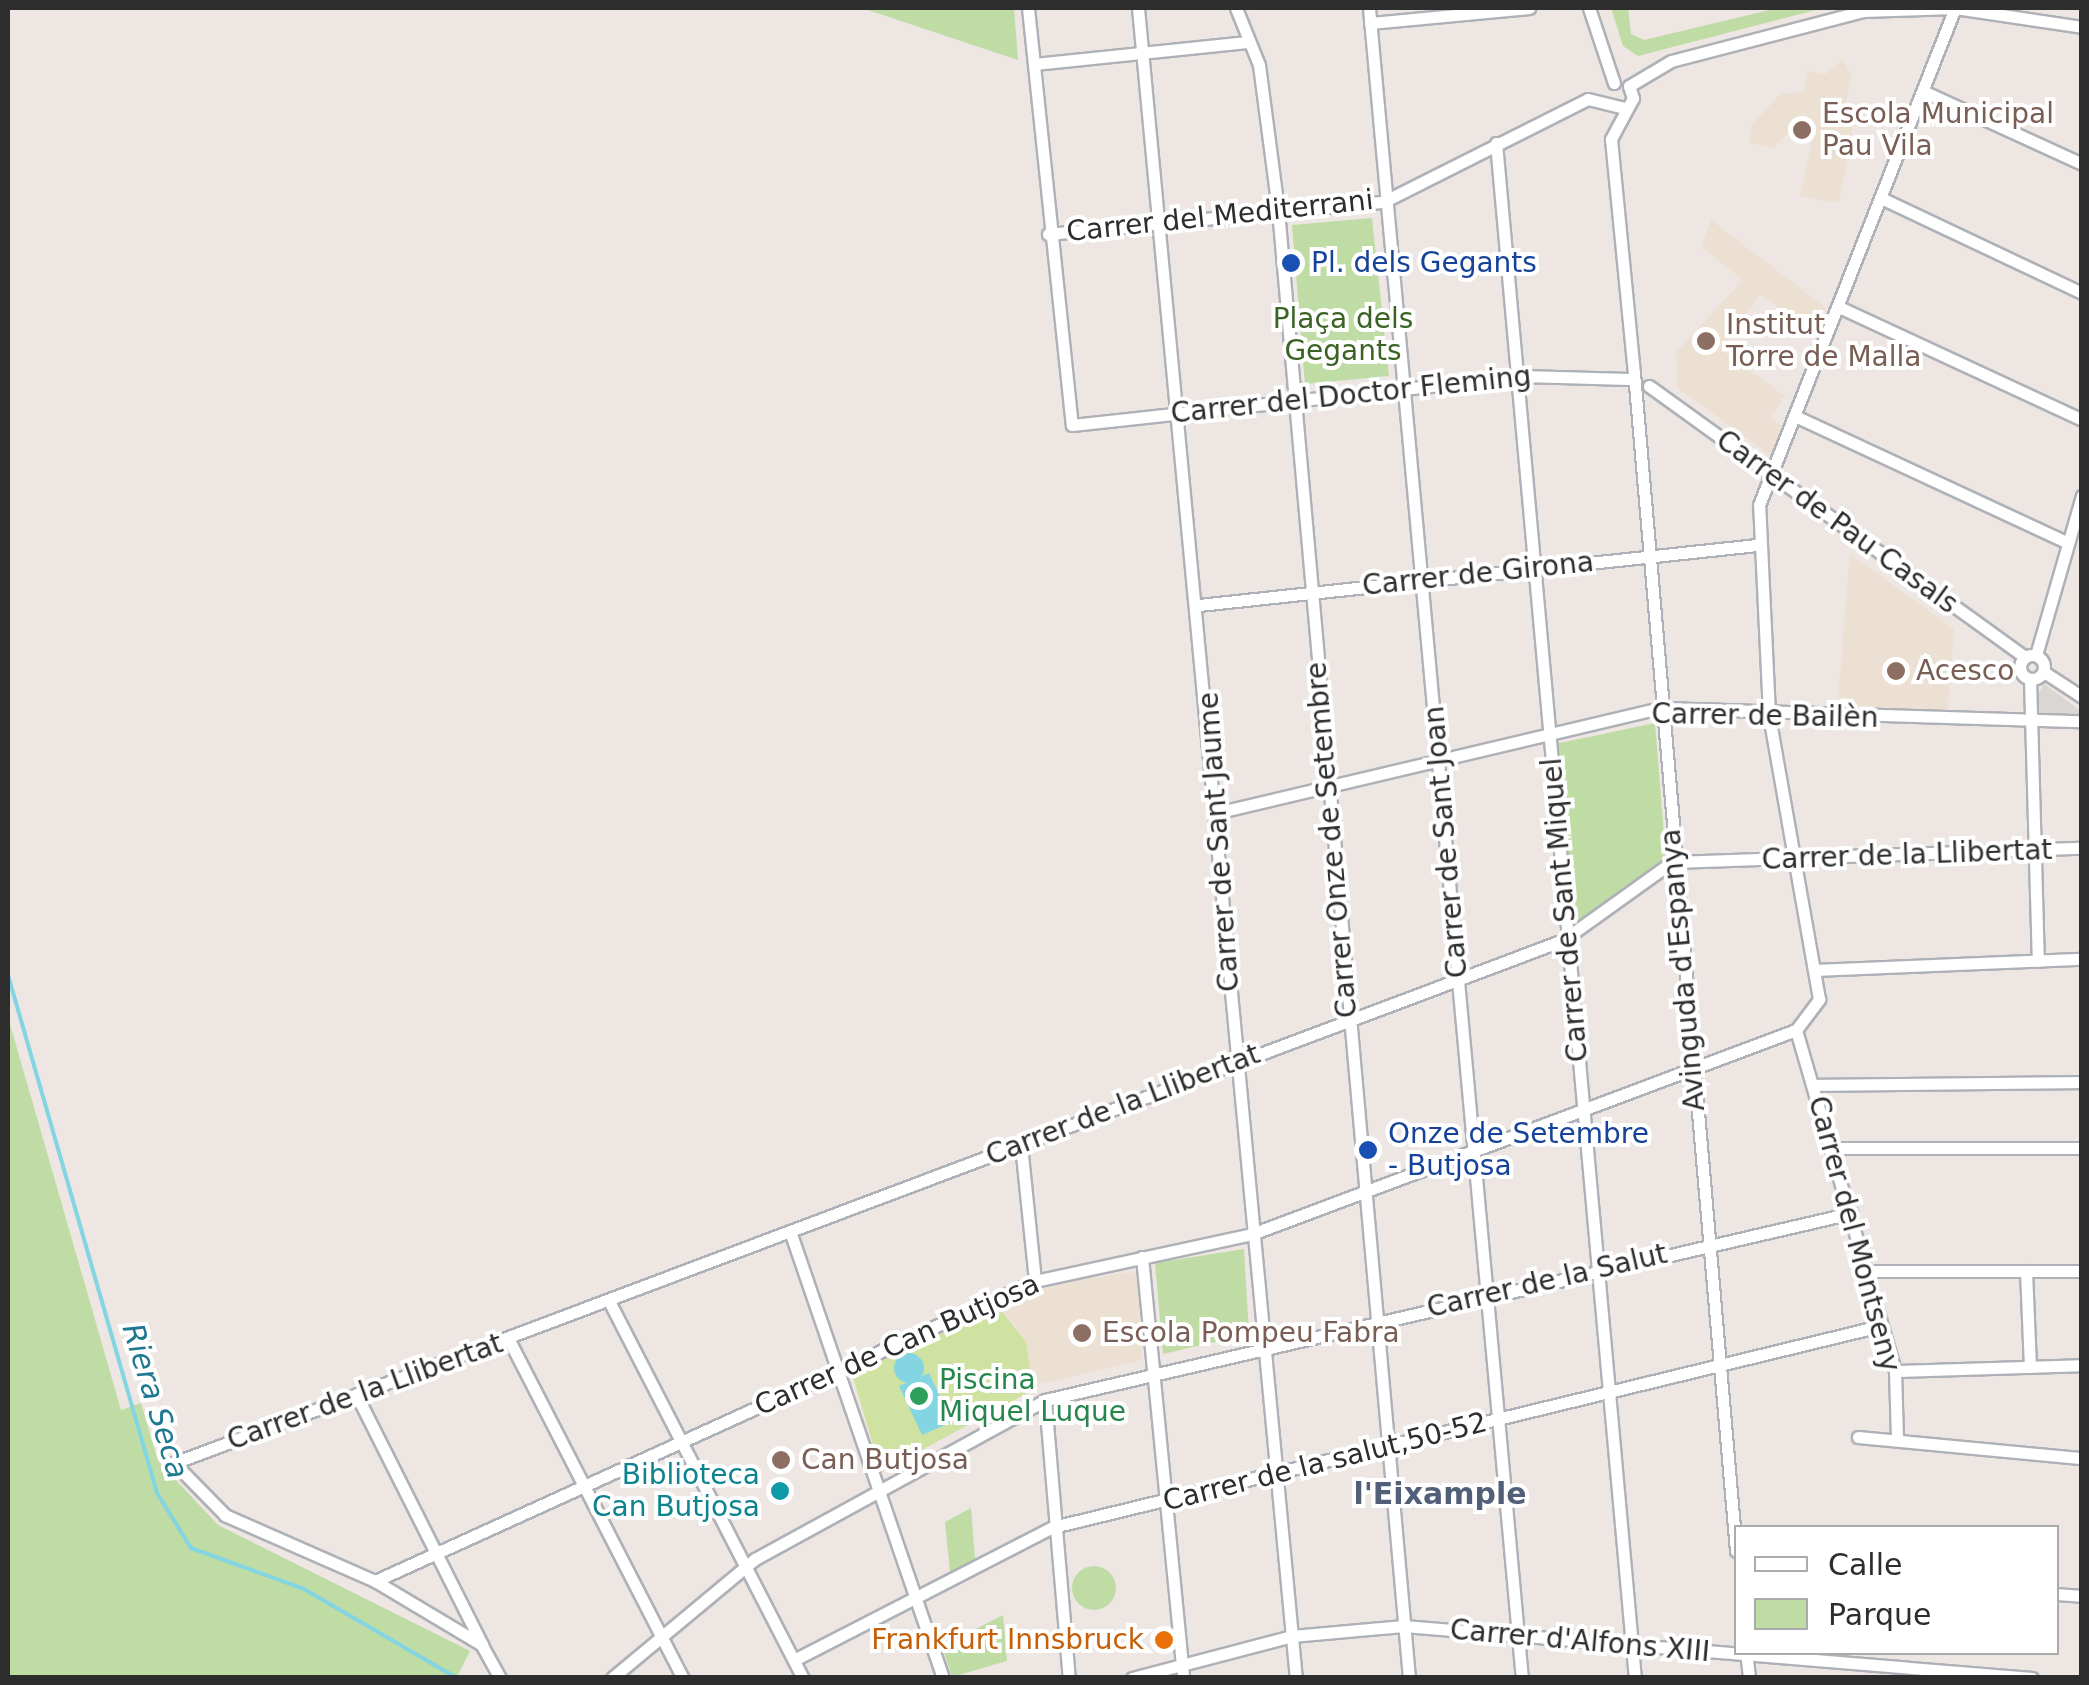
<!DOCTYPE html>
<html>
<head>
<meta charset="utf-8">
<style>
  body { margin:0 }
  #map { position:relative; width:2089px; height:1685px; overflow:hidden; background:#ede6e2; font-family:"DejaVu Sans",sans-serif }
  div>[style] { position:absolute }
  .education>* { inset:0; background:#ece0d3 }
  .green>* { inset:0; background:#c0dca5 }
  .round { border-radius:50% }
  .pitch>* { inset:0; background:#d0e2a2 }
  .plaza>* { inset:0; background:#d9d6d4 }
  .water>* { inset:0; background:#82d5e1 }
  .stream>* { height:4px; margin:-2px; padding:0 2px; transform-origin:2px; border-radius:2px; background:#82d5e1 }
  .roads { filter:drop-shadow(2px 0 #aeb1b7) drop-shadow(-2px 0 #aeb1b7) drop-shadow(0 2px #aeb1b7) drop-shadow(0 -2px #aeb1b7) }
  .minor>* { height:11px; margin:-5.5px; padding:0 5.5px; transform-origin:5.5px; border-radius:5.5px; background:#fff }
  .minor>.ring { margin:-5.5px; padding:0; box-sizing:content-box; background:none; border:11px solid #fff; border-radius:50% }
  .dots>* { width:28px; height:28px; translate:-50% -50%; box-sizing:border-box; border:5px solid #fff; border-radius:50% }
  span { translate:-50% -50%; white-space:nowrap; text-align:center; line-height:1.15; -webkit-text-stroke:8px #fff; paint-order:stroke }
  .education-label { font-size:28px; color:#785e54 }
  .left { translate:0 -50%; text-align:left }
  .street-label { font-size:28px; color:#2d2d2d }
  .transit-label { font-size:28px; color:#164399 }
  .park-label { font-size:28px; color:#3a6324 }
  .leisure-label { font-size:28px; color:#27864d }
  .culture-label { font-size:28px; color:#0d838f }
  .right { translate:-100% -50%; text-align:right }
  .food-label { font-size:28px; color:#c56008 }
  .water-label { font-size:30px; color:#1e7990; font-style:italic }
  .neighbourhood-label { font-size:30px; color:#525f79; font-weight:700 }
  .frame { position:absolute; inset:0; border:10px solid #2d2d2d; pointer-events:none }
  .legend { position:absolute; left:1734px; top:1525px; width:325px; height:130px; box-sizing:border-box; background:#fff; border:2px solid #ababab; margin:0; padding:12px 18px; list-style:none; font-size:30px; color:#2d2d2d }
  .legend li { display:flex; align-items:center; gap:20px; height:50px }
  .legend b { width:50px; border:2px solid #ababab }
</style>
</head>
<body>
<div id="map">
  <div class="education">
    <i style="clip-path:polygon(1843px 59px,1851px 75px,1845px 108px,1830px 107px,1827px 122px,1853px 128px,1839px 203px,1800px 196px,1813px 137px,1789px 133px,1772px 148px,1749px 143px,1752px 124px,1781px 94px,1804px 92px,1807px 71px,1826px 74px)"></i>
    <i style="clip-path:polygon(1711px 220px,1826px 308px,1808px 330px,1761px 294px,1720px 349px,1785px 396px,1770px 417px,1782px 426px,1771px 456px,1678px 388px,1676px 352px,1743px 280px,1701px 247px)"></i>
    <i style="clip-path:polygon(1850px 554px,1954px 629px,1947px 715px,1837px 714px)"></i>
    <i style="clip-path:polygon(1130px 1272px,1138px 1275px,1142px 1360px,1035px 1385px,1015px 1324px,998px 1306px,1046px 1285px)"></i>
  </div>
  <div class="green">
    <i style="clip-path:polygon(862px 8px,1014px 8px,1018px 60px)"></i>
    <i style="clip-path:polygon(1611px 8px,1628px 8px,1631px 34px,1644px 40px,1778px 8px,1824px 8px,1638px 56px,1623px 46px)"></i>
    <i style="clip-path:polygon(1372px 218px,1389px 376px,1305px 384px,1292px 225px)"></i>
    <i style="clip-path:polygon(1655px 723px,1666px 860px,1571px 927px,1555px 744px)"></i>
    <i style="clip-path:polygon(8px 1017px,121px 1410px,141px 1403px,158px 1461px,218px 1525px,470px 1651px,457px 1677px,8px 1677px)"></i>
    <i style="clip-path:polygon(1244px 1249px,1249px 1334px,1163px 1354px,1155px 1263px)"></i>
    <i style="clip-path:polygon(971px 1508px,975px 1559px,950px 1572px,945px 1522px)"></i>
    <i class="round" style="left:1072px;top:1566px;width:44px;height:44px"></i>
    <i style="clip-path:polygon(1003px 1615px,1007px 1661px,952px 1677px,942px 1646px)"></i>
  </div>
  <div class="pitch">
    <i style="clip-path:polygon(998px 1306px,1026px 1342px,1033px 1390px,881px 1472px,852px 1374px)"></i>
  </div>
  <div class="plaza">
    <i style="clip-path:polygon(2044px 684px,2081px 711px,2079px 718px,2039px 720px,2030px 710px)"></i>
  </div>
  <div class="water">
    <i class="round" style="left:894px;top:1353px;width:30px;height:30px"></i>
    <i style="clip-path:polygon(929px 1373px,952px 1422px,922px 1435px,899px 1386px)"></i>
  </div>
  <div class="stream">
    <i style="left:8px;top:975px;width:539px;rotate:73.95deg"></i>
    <i style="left:157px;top:1493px;width:65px;rotate:58.3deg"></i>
    <i style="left:191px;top:1548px;width:120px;rotate:19.9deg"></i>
    <i style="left:304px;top:1589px;width:177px;rotate:30.2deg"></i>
  </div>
  <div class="roads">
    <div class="minor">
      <i style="left:1028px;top:8px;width:419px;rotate:84deg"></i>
      <i style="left:1072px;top:425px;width:451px;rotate:-6.2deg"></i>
      <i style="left:1520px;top:376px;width:109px;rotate:1.6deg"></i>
      <i style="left:1138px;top:8px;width:1677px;rotate:84.6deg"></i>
      <i style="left:1236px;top:8px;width:61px;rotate:68deg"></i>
      <i style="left:1259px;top:65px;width:146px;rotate:82.5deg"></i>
      <i style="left:1278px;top:210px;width:1474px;rotate:84.9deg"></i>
      <i style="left:1369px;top:8px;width:1677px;rotate:84.77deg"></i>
      <i style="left:1589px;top:8px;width:79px;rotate:71.6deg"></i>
      <i style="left:1370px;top:23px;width:160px;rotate:-5.4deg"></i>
      <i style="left:1035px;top:64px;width:215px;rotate:-5.9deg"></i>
      <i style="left:1629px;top:86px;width:49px;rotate:-30.8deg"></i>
      <i style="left:1671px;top:61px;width:198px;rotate:-14.6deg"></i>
      <i style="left:1863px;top:11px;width:92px;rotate:-1.9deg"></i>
      <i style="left:1955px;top:8px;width:128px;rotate:8.5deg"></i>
      <i style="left:1629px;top:86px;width:13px;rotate:72deg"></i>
      <i style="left:1633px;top:98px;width:47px;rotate:118.2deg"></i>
      <i style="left:1611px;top:139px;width:235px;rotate:84.4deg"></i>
      <i style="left:1925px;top:92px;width:173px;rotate:24.6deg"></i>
      <i style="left:1496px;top:143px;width:1541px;rotate:84.83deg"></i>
      <i style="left:1881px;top:198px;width:222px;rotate:25.3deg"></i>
      <i style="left:1048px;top:234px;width:337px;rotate:-5.5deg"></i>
      <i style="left:1383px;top:202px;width:229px;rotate:-26.7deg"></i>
      <i style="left:1588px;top:99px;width:36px;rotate:14deg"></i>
      <i style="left:1839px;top:307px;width:268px;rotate:24.9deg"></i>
      <i style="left:1634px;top:373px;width:1182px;rotate:85.05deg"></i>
      <i style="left:1649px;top:386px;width:463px;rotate:35.8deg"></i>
      <i style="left:1795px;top:416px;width:299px;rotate:24.9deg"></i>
      <i style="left:1199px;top:605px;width:561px;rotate:-6.14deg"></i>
      <i class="ring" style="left:2020px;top:655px;width:13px;height:13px"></i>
      <i style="left:2036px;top:655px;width:166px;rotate:-73.9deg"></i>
      <i style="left:2044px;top:672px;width:45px;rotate:33.3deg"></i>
      <i style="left:2030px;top:679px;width:282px;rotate:88.4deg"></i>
      <i style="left:1220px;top:812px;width:453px;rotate:-13.3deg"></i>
      <i style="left:1661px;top:708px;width:421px;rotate:1.8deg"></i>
      <i style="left:1814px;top:970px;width:268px;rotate:-2.4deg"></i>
      <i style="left:1796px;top:1030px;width:355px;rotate:73.8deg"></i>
      <i style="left:1895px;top:1371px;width:68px;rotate:88.3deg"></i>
      <i style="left:1812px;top:1085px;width:270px;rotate:-0.6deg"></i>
      <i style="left:1021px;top:1145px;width:137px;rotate:84.1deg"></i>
      <i style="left:1832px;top:1148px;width:250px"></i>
      <i style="left:791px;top:1234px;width:469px;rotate:71.1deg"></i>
      <i style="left:1142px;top:1257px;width:423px;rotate:84.4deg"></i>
      <i style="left:1865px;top:1271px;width:217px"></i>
      <i style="left:2026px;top:1271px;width:96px;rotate:87.6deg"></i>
      <i style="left:610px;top:1303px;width:422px;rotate:62.8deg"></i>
      <i style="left:509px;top:1340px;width:380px;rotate:62.8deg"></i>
      <i style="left:1895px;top:1371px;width:187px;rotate:-1.8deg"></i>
      <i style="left:357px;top:1396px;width:279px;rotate:63.3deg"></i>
      <i style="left:1045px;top:1400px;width:279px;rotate:85.1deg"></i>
      <i style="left:1858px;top:1437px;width:225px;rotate:5.4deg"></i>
      <i style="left:375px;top:1581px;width:725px;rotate:-24.44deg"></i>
      <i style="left:1035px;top:1281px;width:222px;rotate:-12.2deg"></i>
      <i style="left:1252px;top:1234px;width:581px;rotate:-20.56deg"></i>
      <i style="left:1796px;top:1030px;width:39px;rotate:-53deg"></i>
      <i style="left:1819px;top:999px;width:289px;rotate:-100deg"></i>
      <i style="left:1769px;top:714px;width:209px;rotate:-92.7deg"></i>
      <i style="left:1759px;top:505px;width:534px;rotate:-68.48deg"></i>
      <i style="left:2056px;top:1594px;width:26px;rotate:4deg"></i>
      <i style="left:1746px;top:1652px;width:26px;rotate:83deg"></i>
      <i style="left:794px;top:1660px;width:291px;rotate:-27.2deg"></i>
      <i style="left:1053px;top:1527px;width:851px;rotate:-13.66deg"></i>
      <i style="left:500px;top:1678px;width:38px;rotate:-119deg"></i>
      <i style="left:482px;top:1645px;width:125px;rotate:-149.1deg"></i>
      <i style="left:375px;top:1581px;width:164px;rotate:-156.3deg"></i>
      <i style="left:225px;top:1515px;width:73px;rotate:-134.4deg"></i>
      <i style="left:174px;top:1463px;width:1484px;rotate:-20.63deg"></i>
      <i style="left:1563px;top:940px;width:134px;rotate:-35.6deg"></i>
      <i style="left:1672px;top:862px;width:410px;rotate:-2deg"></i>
      <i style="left:612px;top:1678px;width:186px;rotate:-39.8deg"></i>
      <i style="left:755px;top:1559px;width:331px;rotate:-28.7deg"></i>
      <i style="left:1045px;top:1400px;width:828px;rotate:-13.05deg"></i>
      <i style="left:1132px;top:1678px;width:165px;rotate:-14.7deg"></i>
      <i style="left:1292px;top:1636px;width:112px;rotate:-5.1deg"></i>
      <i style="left:1404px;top:1626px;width:630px;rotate:4.73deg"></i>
    </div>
  </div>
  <div class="dots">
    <i style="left:1802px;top:130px;background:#8d6e63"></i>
    <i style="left:1291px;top:263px;background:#1a4fb4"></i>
    <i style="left:1706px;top:341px;background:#8d6e63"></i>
    <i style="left:1896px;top:671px;background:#8d6e63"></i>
    <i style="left:1368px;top:1150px;background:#1a4fb4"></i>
    <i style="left:1082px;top:1333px;background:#8d6e63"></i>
    <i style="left:919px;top:1396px;background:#2e9e5b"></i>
    <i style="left:781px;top:1460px;background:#8d6e63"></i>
    <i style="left:780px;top:1491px;background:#0f9aa8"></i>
    <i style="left:1164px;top:1640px;background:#e8710a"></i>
  </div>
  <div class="education-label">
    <span class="left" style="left:1822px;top:130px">Escola Municipal<br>Pau Vila</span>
    <span class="left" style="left:1726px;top:341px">Institut<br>Torre de Malla</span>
    <span class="left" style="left:1916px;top:671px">Acesco</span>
    <span class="left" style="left:1102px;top:1333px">Escola Pompeu Fabra</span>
    <span class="left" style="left:801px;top:1460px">Can Butjosa</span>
  </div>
  <div class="street-label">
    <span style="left:1220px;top:216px;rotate:-6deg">Carrer del Mediterrani</span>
    <span style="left:1351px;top:395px;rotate:-6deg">Carrer del Doctor Fleming</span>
    <span style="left:1837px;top:522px;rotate:36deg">Carrer de Pau Casals</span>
    <span style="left:1478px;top:574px;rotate:-6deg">Carrer de Girona</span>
    <span style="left:1765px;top:716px;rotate:1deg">Carrer de Bailèn</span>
    <span style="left:1332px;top:840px;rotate:-95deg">Carrer Onze de Setembre</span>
    <span style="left:1219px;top:842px;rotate:-94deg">Carrer de Sant Jaume</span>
    <span style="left:1446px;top:842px;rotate:-95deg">Carrer de Sant Joan</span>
    <span style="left:1907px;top:855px;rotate:-2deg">Carrer de la Llibertat</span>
    <span style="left:1565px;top:910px;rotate:-95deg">Carrer de Sant Miquel</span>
    <span style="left:1683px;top:970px;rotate:-95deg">Avinguda d'Espanya</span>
    <span style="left:1123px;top:1105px;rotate:-21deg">Carrer de la Llibertat</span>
    <span style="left:1854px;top:1234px;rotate:75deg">Carrer del Montseny</span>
    <span style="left:1547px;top:1281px;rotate:-13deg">Carrer de la Salut</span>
    <span style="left:897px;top:1345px;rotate:-24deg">Carrer de Can Butjosa</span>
    <span style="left:365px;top:1392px;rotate:-20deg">Carrer de la Llibertat</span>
    <span style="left:1325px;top:1462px;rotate:-14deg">Carrer de la salut,50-52</span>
    <span style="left:1580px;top:1641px;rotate:5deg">Carrer d'Alfons XIII</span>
  </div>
  <div class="transit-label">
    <span class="left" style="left:1311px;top:263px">Pl. dels Gegants</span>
    <span class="left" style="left:1388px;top:1150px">Onze de Setembre<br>- Butjosa</span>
  </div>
  <div class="park-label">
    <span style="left:1343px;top:335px">Plaça dels<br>Gegants</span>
  </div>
  <div class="leisure-label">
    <span class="left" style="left:939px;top:1396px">Piscina<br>Miquel Luque</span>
  </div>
  <div class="culture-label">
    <span class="right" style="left:760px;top:1491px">Biblioteca<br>Can Butjosa</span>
  </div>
  <div class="food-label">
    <span class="right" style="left:1144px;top:1640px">Frankfurt Innsbruck</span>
  </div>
  <div class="water-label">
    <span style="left:155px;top:1401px;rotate:73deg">Riera Seca</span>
  </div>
  <div class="neighbourhood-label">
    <span style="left:1440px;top:1494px">l'Eixample</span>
  </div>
  <div class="frame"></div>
  <ul class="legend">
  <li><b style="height:12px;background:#fff"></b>Calle</li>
  <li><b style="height:28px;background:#c0dca5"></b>Parque</li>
  </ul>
</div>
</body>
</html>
